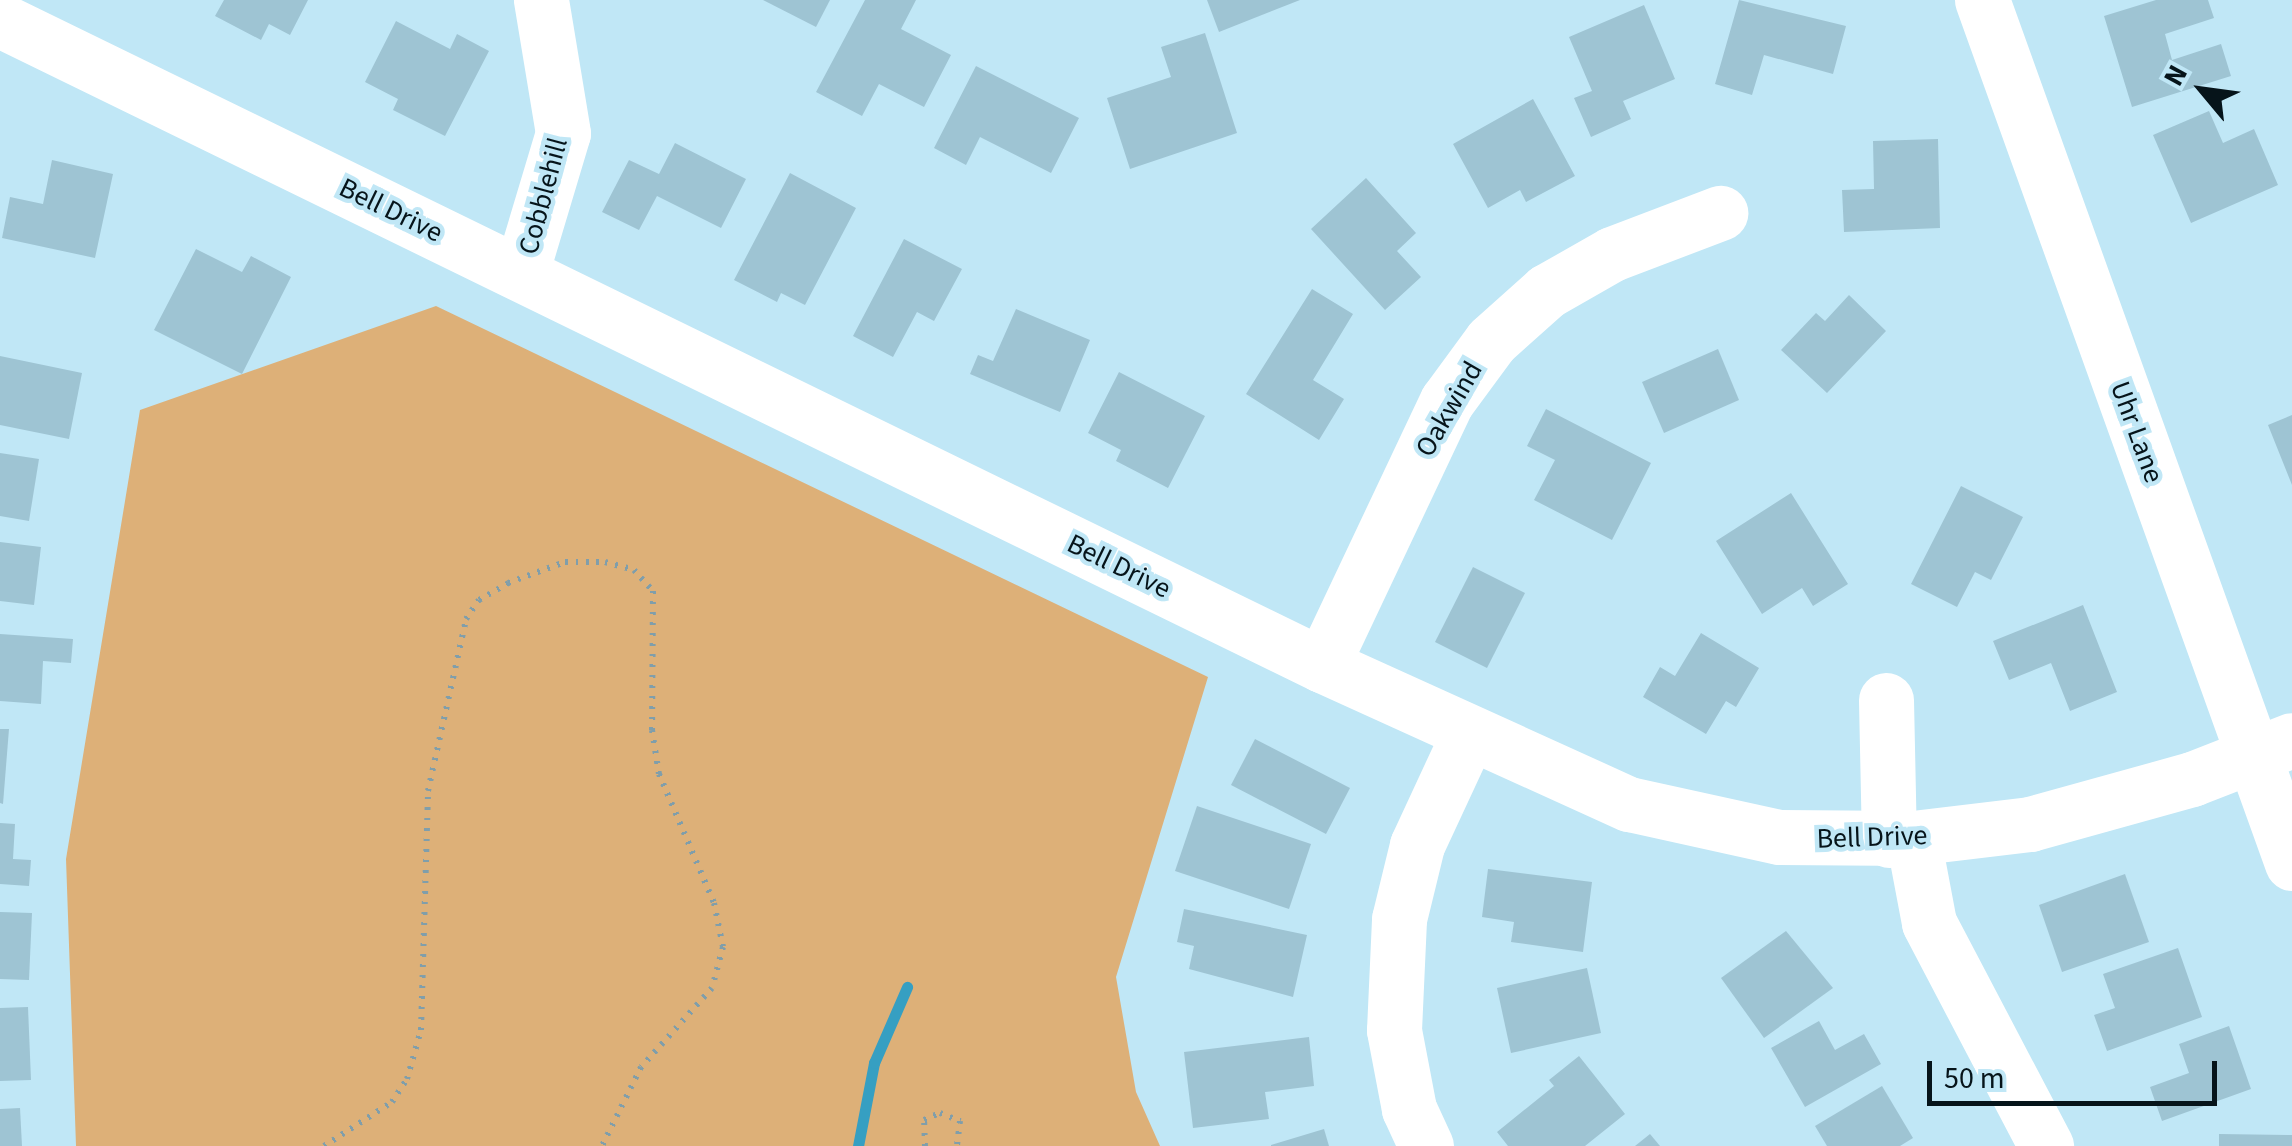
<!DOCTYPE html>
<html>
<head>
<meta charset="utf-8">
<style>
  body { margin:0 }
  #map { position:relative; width:2292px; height:1146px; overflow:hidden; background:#c0e7f6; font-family:"Source Sans 3",sans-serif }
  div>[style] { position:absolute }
  .green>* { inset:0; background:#ddb078 }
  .stream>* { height:11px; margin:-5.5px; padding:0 5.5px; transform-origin:5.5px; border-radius:5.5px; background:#369fc2 }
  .building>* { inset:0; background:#9ec4d3 }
  .path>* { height:6px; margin-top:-3px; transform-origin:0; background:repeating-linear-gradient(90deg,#809eaa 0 2.5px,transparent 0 10.5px) }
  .minor>* { height:55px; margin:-27.5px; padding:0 27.5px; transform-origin:27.5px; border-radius:27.5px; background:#fff }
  span { translate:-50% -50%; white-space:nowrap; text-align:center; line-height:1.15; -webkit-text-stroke:9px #c0e7f6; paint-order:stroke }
  .street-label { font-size:28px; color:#06141a }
  .north { position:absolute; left:2152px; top:40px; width:100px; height:100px; -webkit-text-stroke:8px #c0e7f6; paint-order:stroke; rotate:299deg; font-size:28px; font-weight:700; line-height:40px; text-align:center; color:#06141a }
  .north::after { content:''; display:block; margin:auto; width:35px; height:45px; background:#06141a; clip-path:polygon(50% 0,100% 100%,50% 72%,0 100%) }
  .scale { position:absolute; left:1927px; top:1061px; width:290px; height:45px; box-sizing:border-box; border:5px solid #06141a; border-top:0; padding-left:12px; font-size:30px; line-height:35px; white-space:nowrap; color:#06141a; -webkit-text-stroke:8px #c0e7f6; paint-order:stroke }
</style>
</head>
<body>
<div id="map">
  <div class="green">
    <i style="clip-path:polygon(436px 306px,1208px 677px,1116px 977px,1136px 1092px,1160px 1146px,76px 1146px,66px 859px,140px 410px)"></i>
  </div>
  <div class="stream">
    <i style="left:858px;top:1146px;width:85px;rotate:-79.1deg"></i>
    <i style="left:874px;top:1063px;width:83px;rotate:-66.5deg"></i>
  </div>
  <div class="building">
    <i style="clip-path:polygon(224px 0,308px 0,290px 35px,269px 24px,261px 40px,215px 16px)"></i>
    <i style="clip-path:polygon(763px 0,830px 0,816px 27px)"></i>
    <i style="clip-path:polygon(865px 0,916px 0,901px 29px,951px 55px,924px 107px,879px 84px,862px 116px,816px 92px)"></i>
    <i style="clip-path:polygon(1207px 0,1300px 0,1219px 32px)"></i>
    <i style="clip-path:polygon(1739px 0,1846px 26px,1833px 74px,1764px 55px,1752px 95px,1715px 84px)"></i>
    <i style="clip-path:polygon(2156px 0,2208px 0,2214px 18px,2165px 34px,2172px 60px,2221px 44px,2231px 76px,2132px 107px,2104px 16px)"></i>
    <i style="clip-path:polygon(1644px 5px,1675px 79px,1623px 101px,1631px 119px,1591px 137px,1574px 98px,1592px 91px,1569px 37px)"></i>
    <i style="clip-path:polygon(396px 21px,450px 49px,457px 34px,489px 51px,445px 136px,393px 110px,398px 99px,365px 82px)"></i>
    <i style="clip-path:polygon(1205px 33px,1237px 133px,1130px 169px,1107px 98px,1171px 77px,1161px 47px)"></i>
    <i style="clip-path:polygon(976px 66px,1079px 118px,1051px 173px,980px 137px,966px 165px,934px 148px)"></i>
    <i style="clip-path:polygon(1533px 99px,1575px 176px,1526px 202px,1520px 190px,1488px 208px,1453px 144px)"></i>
    <i style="clip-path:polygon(2209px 111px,2223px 143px,2254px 129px,2278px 185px,2191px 223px,2153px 135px)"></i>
    <i style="clip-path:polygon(1938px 139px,1940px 228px,1844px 232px,1842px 190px,1874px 189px,1873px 141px)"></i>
    <i style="clip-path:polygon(675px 143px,746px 179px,721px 228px,657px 196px,639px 230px,602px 212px,629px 160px,659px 174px)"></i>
    <i style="clip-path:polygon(52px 160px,113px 174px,95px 258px,2px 238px,10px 197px,43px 204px)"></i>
    <i style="clip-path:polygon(790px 173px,856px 208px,805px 305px,781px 293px,777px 302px,734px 280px)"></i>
    <i style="clip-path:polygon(1366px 178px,1416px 233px,1397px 251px,1421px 277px,1385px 310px,1311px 229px)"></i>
    <i style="clip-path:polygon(904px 239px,962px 269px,934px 321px,917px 312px,893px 357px,853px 336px)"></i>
    <i style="clip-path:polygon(196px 249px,242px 272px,251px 256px,291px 277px,242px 374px,154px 330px)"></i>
    <i style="clip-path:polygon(1312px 289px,1353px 314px,1313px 380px,1344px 399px,1319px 440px,1246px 394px)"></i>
    <i style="clip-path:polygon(1849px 295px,1886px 331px,1827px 393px,1781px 350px,1816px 313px,1825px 321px)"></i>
    <i style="clip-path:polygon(1016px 309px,1090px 340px,1060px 412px,970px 374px,978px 355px,993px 361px)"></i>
    <i style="clip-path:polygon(1718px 349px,1739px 400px,1664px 433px,1642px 382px)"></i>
    <i style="clip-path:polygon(0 356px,82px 373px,69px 439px,0 425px)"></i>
    <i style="clip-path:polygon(1119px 372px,1205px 416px,1168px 488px,1116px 461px,1121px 450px,1088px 433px)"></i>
    <i style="clip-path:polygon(1546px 409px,1651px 463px,1612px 540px,1534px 500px,1555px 460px,1527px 446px)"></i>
    <i style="clip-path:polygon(2292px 415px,2292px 485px,2268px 425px)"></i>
    <i style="clip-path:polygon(0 453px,39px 459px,29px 521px,0 516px)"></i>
    <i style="clip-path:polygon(1961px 486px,2023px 517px,1991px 580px,1975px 572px,1957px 607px,1911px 584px)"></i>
    <i style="clip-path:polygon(1791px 493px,1848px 584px,1813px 606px,1802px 588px,1762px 614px,1716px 541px)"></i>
    <i style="clip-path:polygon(0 542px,41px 547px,34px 605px,0 601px)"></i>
    <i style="clip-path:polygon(1473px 567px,1525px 593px,1487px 668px,1435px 642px)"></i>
    <i style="clip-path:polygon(2083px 605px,2117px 692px,2070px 711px,2051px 663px,2009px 680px,1993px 641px)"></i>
    <i style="clip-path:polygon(1701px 633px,1759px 668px,1736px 707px,1726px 701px,1706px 734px,1643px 697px,1660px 667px,1675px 676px)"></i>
    <i style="clip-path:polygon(0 634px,73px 639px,71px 663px,43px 661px,41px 704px,0 701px)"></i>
    <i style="clip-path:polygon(0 729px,9px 729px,3px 804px,0 803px)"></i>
    <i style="clip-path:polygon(1255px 739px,1350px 788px,1326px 834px,1231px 785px)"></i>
    <i style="clip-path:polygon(1197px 806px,1311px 844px,1289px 909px,1175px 871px)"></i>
    <i style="clip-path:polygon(0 823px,15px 824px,13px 859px,31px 860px,29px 886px,0 884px)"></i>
    <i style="clip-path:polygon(1488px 869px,1592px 882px,1583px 952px,1511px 942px,1514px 922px,1482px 917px)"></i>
    <i style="clip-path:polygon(2125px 874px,2149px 942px,2062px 972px,2039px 905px)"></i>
    <i style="clip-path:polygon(1184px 909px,1307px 935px,1293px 997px,1189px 969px,1194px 946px,1177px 942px)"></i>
    <i style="clip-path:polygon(0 912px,32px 913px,29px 980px,0 979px)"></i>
    <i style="clip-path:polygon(1786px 931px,1833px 988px,1764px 1038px,1721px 978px)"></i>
    <i style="clip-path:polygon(2178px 948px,2202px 1017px,2107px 1051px,2094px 1015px,2115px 1008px,2103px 974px)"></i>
    <i style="clip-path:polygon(1587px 968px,1601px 1033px,1511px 1053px,1497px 988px)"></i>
    <i style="clip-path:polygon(28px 1007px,31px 1080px,0 1081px,0 1008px)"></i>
    <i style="clip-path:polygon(1819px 1021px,1835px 1050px,1864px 1034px,1881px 1064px,1805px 1107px,1771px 1048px)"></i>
    <i style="clip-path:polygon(2229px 1026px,2251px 1089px,2162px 1121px,2150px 1087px,2189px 1073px,2179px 1044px)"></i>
    <i style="clip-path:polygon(1309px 1037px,1314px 1086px,1265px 1092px,1269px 1119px,1193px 1128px,1184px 1052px)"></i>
    <i style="clip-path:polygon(1579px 1056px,1625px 1114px,1585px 1146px,1508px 1146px,1497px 1132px,1554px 1086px,1549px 1080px)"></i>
    <i style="clip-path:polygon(1882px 1086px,1913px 1138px,1900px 1146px,1827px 1146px,1815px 1126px)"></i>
    <i style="clip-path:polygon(20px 1108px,22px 1146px,0 1146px,0 1109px)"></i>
    <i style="clip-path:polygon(1324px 1129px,1329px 1146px,1271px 1146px,1271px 1145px)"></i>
    <i style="clip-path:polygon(1650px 1134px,1660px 1146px,1635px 1146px)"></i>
    <i style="clip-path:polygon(2219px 1134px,2292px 1135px,2292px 1146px,2219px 1146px)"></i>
  </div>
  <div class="path">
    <i style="left:324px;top:1146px;width:81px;rotate:-32.9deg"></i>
    <i style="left:392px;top:1102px;width:27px;rotate:-57deg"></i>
    <i style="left:407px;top:1079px;width:51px;rotate:-74.1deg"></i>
    <i style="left:421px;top:1030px;width:239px;rotate:-88.3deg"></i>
    <i style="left:428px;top:791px;width:176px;rotate:-77.5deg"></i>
    <i style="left:466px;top:619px;width:23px;rotate:-56deg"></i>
    <i style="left:479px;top:600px;width:34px;rotate:-30deg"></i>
    <i style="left:508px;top:583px;width:61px;rotate:-20.2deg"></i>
    <i style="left:565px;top:562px;width:40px"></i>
    <i style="left:605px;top:562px;width:30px;rotate:15deg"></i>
    <i style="left:634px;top:570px;width:28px;rotate:48deg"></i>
    <i style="left:653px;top:591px;width:139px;rotate:90.4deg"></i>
    <i style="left:652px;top:730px;width:45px;rotate:81deg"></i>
    <i style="left:659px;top:774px;width:140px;rotate:66.9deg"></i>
    <i style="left:714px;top:903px;width:45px;rotate:78.4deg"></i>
    <i style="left:723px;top:947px;width:42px;rotate:105deg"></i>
    <i style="left:712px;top:988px;width:106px;rotate:131.9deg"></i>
    <i style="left:641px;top:1067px;width:88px;rotate:116.3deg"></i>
    <i style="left:925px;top:1146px;width:26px;rotate:-92deg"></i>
    <i style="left:924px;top:1120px;width:17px;rotate:-24deg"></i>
    <i style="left:940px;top:1113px;width:22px;rotate:22deg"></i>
    <i style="left:960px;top:1121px;width:25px;rotate:97deg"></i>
  </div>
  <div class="minor">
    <i style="left:1982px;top:0;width:917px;rotate:70.24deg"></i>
    <i style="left:0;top:20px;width:1471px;rotate:26.01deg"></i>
    <i style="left:1322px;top:665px;width:337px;rotate:24.4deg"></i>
    <i style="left:1629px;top:804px;width:154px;rotate:12.4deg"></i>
    <i style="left:1779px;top:837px;width:134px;rotate:0.4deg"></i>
    <i style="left:1913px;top:838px;width:118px;rotate:-6.8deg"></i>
    <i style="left:2030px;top:824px;width:168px;rotate:-15.5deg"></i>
    <i style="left:2192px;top:779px;width:107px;rotate:-21.3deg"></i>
    <i style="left:521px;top:273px;width:146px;rotate:-73.3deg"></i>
    <i style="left:563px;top:133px;width:135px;rotate:-99.4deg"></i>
    <i style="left:1322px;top:665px;width:292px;rotate:-64.7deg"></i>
    <i style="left:1447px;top:401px;width:74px;rotate:-53.7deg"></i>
    <i style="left:1491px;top:341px;width:75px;rotate:-41.8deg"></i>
    <i style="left:1547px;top:291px;width:75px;rotate:-29.6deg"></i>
    <i style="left:1612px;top:254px;width:116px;rotate:-20.8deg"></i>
    <i style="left:1886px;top:700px;width:140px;rotate:88.8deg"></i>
    <i style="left:1913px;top:838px;width:86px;rotate:79.3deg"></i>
    <i style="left:1929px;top:923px;width:252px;rotate:62.3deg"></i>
    <i style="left:1426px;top:1146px;width:41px;rotate:-114.7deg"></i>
    <i style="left:1409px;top:1109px;width:80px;rotate:-100.8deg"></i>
    <i style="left:1394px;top:1030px;width:111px;rotate:-87.4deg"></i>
    <i style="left:1399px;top:919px;width:76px;rotate:-76.3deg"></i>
    <i style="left:1417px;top:845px;width:121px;rotate:-65.1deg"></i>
  </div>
  <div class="street-label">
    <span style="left:543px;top:196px;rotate:-75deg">Cobblehill</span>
    <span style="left:391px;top:210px;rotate:26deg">Bell Drive</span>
    <span style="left:1449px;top:409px;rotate:-60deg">Oakwind</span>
    <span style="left:2137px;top:432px;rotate:70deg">Uhr Lane</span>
    <span style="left:1119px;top:566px;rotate:26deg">Bell Drive</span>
    <span style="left:1872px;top:837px;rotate:-2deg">Bell Drive</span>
  </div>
  <div class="north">N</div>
  <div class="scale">50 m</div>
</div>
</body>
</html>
